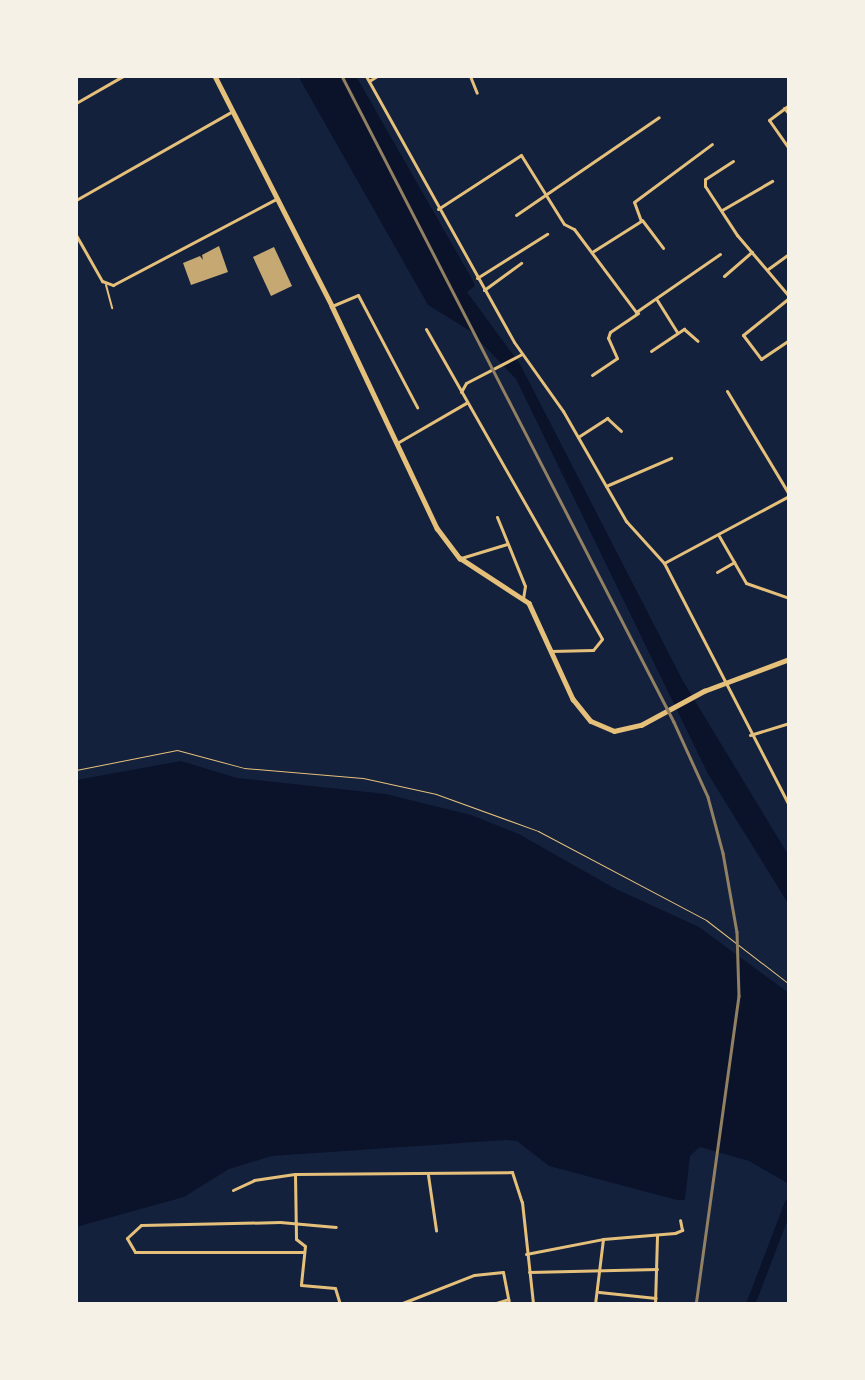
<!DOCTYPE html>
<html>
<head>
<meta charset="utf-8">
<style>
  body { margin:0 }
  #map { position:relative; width:865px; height:1380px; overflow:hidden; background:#14213d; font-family:"Public Sans",sans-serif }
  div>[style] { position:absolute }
  .water>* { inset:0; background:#0b132b }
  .canal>* { height:9px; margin:-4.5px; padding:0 4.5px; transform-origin:4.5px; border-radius:4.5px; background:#0b132b }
  .building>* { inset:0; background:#c6a872 }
  .path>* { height:1px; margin:-0.5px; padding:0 0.5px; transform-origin:0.5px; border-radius:0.5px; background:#e5c07b }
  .service>* { height:2px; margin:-1px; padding:0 1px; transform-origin:1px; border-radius:1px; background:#e5c07b }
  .minor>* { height:3px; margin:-1.5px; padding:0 1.5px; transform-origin:1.5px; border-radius:1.5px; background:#e5c07b }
  .tertiary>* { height:4.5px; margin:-2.25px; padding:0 2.25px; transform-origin:2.25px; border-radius:2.25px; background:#e5c07b }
  .rail>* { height:2.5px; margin:-1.25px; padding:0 1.25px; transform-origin:1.25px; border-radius:1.25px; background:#918062 }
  span { translate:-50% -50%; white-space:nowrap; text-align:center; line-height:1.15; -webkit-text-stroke:4.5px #f6f1e7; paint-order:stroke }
  .frame { position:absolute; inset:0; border:78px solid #f6f1e7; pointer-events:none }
</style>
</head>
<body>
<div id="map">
  <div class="water">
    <i style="clip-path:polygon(298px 76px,356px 76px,472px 279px,475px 286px,467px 292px,520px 364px,683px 681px,789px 856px,789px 905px,708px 774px,516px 379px,470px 331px,428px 305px)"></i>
    <i style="clip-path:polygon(181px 761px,237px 778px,386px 794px,471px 815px,519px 834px,614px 888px,699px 927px,789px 993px,789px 1184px,749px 1161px,700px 1147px,690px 1156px,685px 1200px,677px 1200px,549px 1166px,517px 1141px,506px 1140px,272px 1156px,229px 1169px,184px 1197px,76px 1227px,76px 780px)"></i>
  </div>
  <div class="canal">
    <i style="left:750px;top:1304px;width:109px;rotate:-69.1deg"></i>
  </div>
  <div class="building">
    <i style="clip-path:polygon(219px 246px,228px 272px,191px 285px,183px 263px,200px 256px,203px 260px,202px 255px)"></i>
    <i style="clip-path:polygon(274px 247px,292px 286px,271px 296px,253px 257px)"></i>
  </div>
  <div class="path">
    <i style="left:76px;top:770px;width:103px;rotate:-11.2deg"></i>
    <i style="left:177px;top:750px;width:69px;rotate:15deg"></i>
    <i style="left:244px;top:768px;width:119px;rotate:4.8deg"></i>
    <i style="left:363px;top:778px;width:75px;rotate:12.4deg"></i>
    <i style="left:436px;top:794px;width:109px;rotate:19.9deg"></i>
    <i style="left:538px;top:831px;width:190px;rotate:27.9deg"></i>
    <i style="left:706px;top:920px;width:105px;rotate:37.6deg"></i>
  </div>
  <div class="service">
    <i style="left:106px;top:285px;width:24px;rotate:75deg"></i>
  </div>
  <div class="minor">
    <i style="left:366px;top:76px;width:304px;rotate:60.9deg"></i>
    <i style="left:514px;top:342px;width:85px;rotate:54.6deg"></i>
    <i style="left:563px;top:411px;width:127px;rotate:60.2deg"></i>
    <i style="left:626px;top:521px;width:57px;rotate:47.9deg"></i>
    <i style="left:664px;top:563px;width:272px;rotate:62.7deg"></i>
    <i style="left:470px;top:76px;width:18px;rotate:68deg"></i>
    <i style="left:369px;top:81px;width:9px;rotate:-32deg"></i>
    <i style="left:76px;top:103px;width:54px;rotate:-29.9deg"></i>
    <i style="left:789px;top:105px;width:25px;rotate:143deg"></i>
    <i style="left:769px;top:120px;width:35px;rotate:55deg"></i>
    <i style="left:784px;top:108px;width:8px;rotate:50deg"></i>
    <i style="left:733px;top:161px;width:33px;rotate:147deg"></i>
    <i style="left:705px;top:179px;width:7px;rotate:90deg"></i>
    <i style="left:705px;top:186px;width:59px;rotate:56.9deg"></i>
    <i style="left:737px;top:235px;width:80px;rotate:49.6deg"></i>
    <i style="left:76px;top:200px;width:178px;rotate:-29.6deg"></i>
    <i style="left:438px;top:209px;width:99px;rotate:-33deg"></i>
    <i style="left:521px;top:155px;width:81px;rotate:58.1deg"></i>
    <i style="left:564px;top:224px;width:11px;rotate:27deg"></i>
    <i style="left:574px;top:229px;width:104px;rotate:53.2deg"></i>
    <i style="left:636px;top:312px;width:102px;rotate:-34.6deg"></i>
    <i style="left:722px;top:210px;width:58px;rotate:-30.1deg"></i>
    <i style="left:516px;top:215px;width:173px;rotate:-34.4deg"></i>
    <i style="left:642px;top:220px;width:35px;rotate:53deg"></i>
    <i style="left:76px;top:235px;width:53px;rotate:60.5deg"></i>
    <i style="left:102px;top:281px;width:12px;rotate:20deg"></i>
    <i style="left:113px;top:285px;width:184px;rotate:-27.8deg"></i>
    <i style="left:592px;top:252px;width:58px;rotate:-32.3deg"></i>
    <i style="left:641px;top:221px;width:20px;rotate:-110deg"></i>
    <i style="left:634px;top:202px;width:97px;rotate:-36.6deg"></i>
    <i style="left:768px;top:269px;width:26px;rotate:-36deg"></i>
    <i style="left:724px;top:276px;width:37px;rotate:-41deg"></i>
    <i style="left:477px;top:278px;width:83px;rotate:-32.2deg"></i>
    <i style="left:484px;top:290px;width:46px;rotate:-36.1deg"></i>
    <i style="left:789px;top:298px;width:59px;rotate:141.2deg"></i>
    <i style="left:743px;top:335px;width:30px;rotate:53deg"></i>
    <i style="left:761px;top:359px;width:34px;rotate:-34deg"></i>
    <i style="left:657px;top:300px;width:38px;rotate:58deg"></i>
    <i style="left:332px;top:306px;width:28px;rotate:-23deg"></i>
    <i style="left:358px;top:295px;width:127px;rotate:62.2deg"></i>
    <i style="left:426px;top:329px;width:356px;rotate:60.4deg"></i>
    <i style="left:602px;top:639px;width:14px;rotate:129deg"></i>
    <i style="left:593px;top:650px;width:42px;rotate:178.6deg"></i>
    <i style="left:651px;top:351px;width:40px;rotate:-34deg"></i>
    <i style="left:684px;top:329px;width:18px;rotate:41deg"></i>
    <i style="left:592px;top:375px;width:30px;rotate:-34deg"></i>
    <i style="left:617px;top:358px;width:22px;rotate:-114deg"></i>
    <i style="left:608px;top:338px;width:6px;rotate:-72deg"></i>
    <i style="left:610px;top:332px;width:34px;rotate:-34deg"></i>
    <i style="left:727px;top:391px;width:120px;rotate:59deg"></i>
    <i style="left:461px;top:392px;width:10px;rotate:-61deg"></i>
    <i style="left:466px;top:383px;width:63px;rotate:-27.4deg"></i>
    <i style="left:578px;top:437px;width:35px;rotate:-33deg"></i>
    <i style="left:607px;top:418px;width:19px;rotate:43deg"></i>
    <i style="left:397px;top:443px;width:80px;rotate:-30.1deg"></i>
    <i style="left:606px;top:486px;width:71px;rotate:-23.3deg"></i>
    <i style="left:497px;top:517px;width:74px;rotate:67.9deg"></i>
    <i style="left:525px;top:586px;width:12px;rotate:99deg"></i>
    <i style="left:719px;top:536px;width:54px;rotate:60.1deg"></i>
    <i style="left:746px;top:583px;width:46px;rotate:19.2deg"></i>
    <i style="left:461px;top:558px;width:48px;rotate:-16.9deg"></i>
    <i style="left:664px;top:563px;width:142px;rotate:-28.2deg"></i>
    <i style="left:717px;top:572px;width:20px;rotate:-30deg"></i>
    <i style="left:750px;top:735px;width:41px;rotate:-17.1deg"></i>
    <i style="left:295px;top:1174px;width:65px;rotate:89.1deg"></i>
    <i style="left:296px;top:1239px;width:11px;rotate:38deg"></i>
    <i style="left:305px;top:1246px;width:39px;rotate:96deg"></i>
    <i style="left:301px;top:1285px;width:34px;rotate:5deg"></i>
    <i style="left:335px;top:1288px;width:17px;rotate:73deg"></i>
    <i style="left:428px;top:1175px;width:56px;rotate:81.7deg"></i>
    <i style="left:233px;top:1190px;width:23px;rotate:-25deg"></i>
    <i style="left:254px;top:1180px;width:41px;rotate:-8.3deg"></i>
    <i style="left:295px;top:1174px;width:217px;rotate:-0.5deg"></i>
    <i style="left:512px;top:1172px;width:32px;rotate:72deg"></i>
    <i style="left:522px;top:1202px;width:103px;rotate:83.8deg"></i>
    <i style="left:304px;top:1252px;width:169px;rotate:180deg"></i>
    <i style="left:135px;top:1252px;width:16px;rotate:-120deg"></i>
    <i style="left:127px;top:1238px;width:19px;rotate:-43deg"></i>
    <i style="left:141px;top:1225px;width:139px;rotate:-1.2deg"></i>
    <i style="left:280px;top:1222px;width:56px;rotate:5.1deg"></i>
    <i style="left:526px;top:1254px;width:78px;rotate:-11deg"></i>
    <i style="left:603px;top:1239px;width:72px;rotate:-4.8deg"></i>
    <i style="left:675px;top:1233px;width:8px;rotate:-23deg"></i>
    <i style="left:682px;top:1230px;width:10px;rotate:-101deg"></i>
    <i style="left:529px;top:1272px;width:128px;rotate:-1.3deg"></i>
    <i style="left:599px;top:1292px;width:57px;rotate:6deg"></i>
    <i style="left:400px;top:1304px;width:79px;rotate:-21.4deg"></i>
    <i style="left:474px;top:1275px;width:29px;rotate:-6deg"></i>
    <i style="left:503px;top:1272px;width:33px;rotate:79deg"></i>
    <i style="left:493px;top:1304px;width:16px;rotate:-18deg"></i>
    <i style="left:595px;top:1304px;width:65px;rotate:-83deg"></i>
    <i style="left:655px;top:1304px;width:68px;rotate:-88.3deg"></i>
  </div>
  <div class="tertiary">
    <i style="left:215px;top:76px;width:258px;rotate:63deg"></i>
    <i style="left:332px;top:306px;width:246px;rotate:64.7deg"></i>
    <i style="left:437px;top:528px;width:38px;rotate:53deg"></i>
    <i style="left:460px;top:558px;width:82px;rotate:33.1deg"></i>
    <i style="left:529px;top:603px;width:106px;rotate:65.4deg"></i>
    <i style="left:573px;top:699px;width:28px;rotate:51deg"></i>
    <i style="left:591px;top:721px;width:25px;rotate:23deg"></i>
    <i style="left:614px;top:731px;width:28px;rotate:-13deg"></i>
    <i style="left:641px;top:725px;width:72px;rotate:-28.4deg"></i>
    <i style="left:704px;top:691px;width:91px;rotate:-20.6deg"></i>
  </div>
  <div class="rail">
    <i style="left:342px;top:76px;width:726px;rotate:62.8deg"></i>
    <i style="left:674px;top:722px;width:82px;rotate:65.6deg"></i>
    <i style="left:708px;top:797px;width:58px;rotate:75deg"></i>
    <i style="left:723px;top:853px;width:80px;rotate:80deg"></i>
    <i style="left:737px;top:932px;width:64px;rotate:88.2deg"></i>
    <i style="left:739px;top:996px;width:311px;rotate:97.9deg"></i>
  </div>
  <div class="frame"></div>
</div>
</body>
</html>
